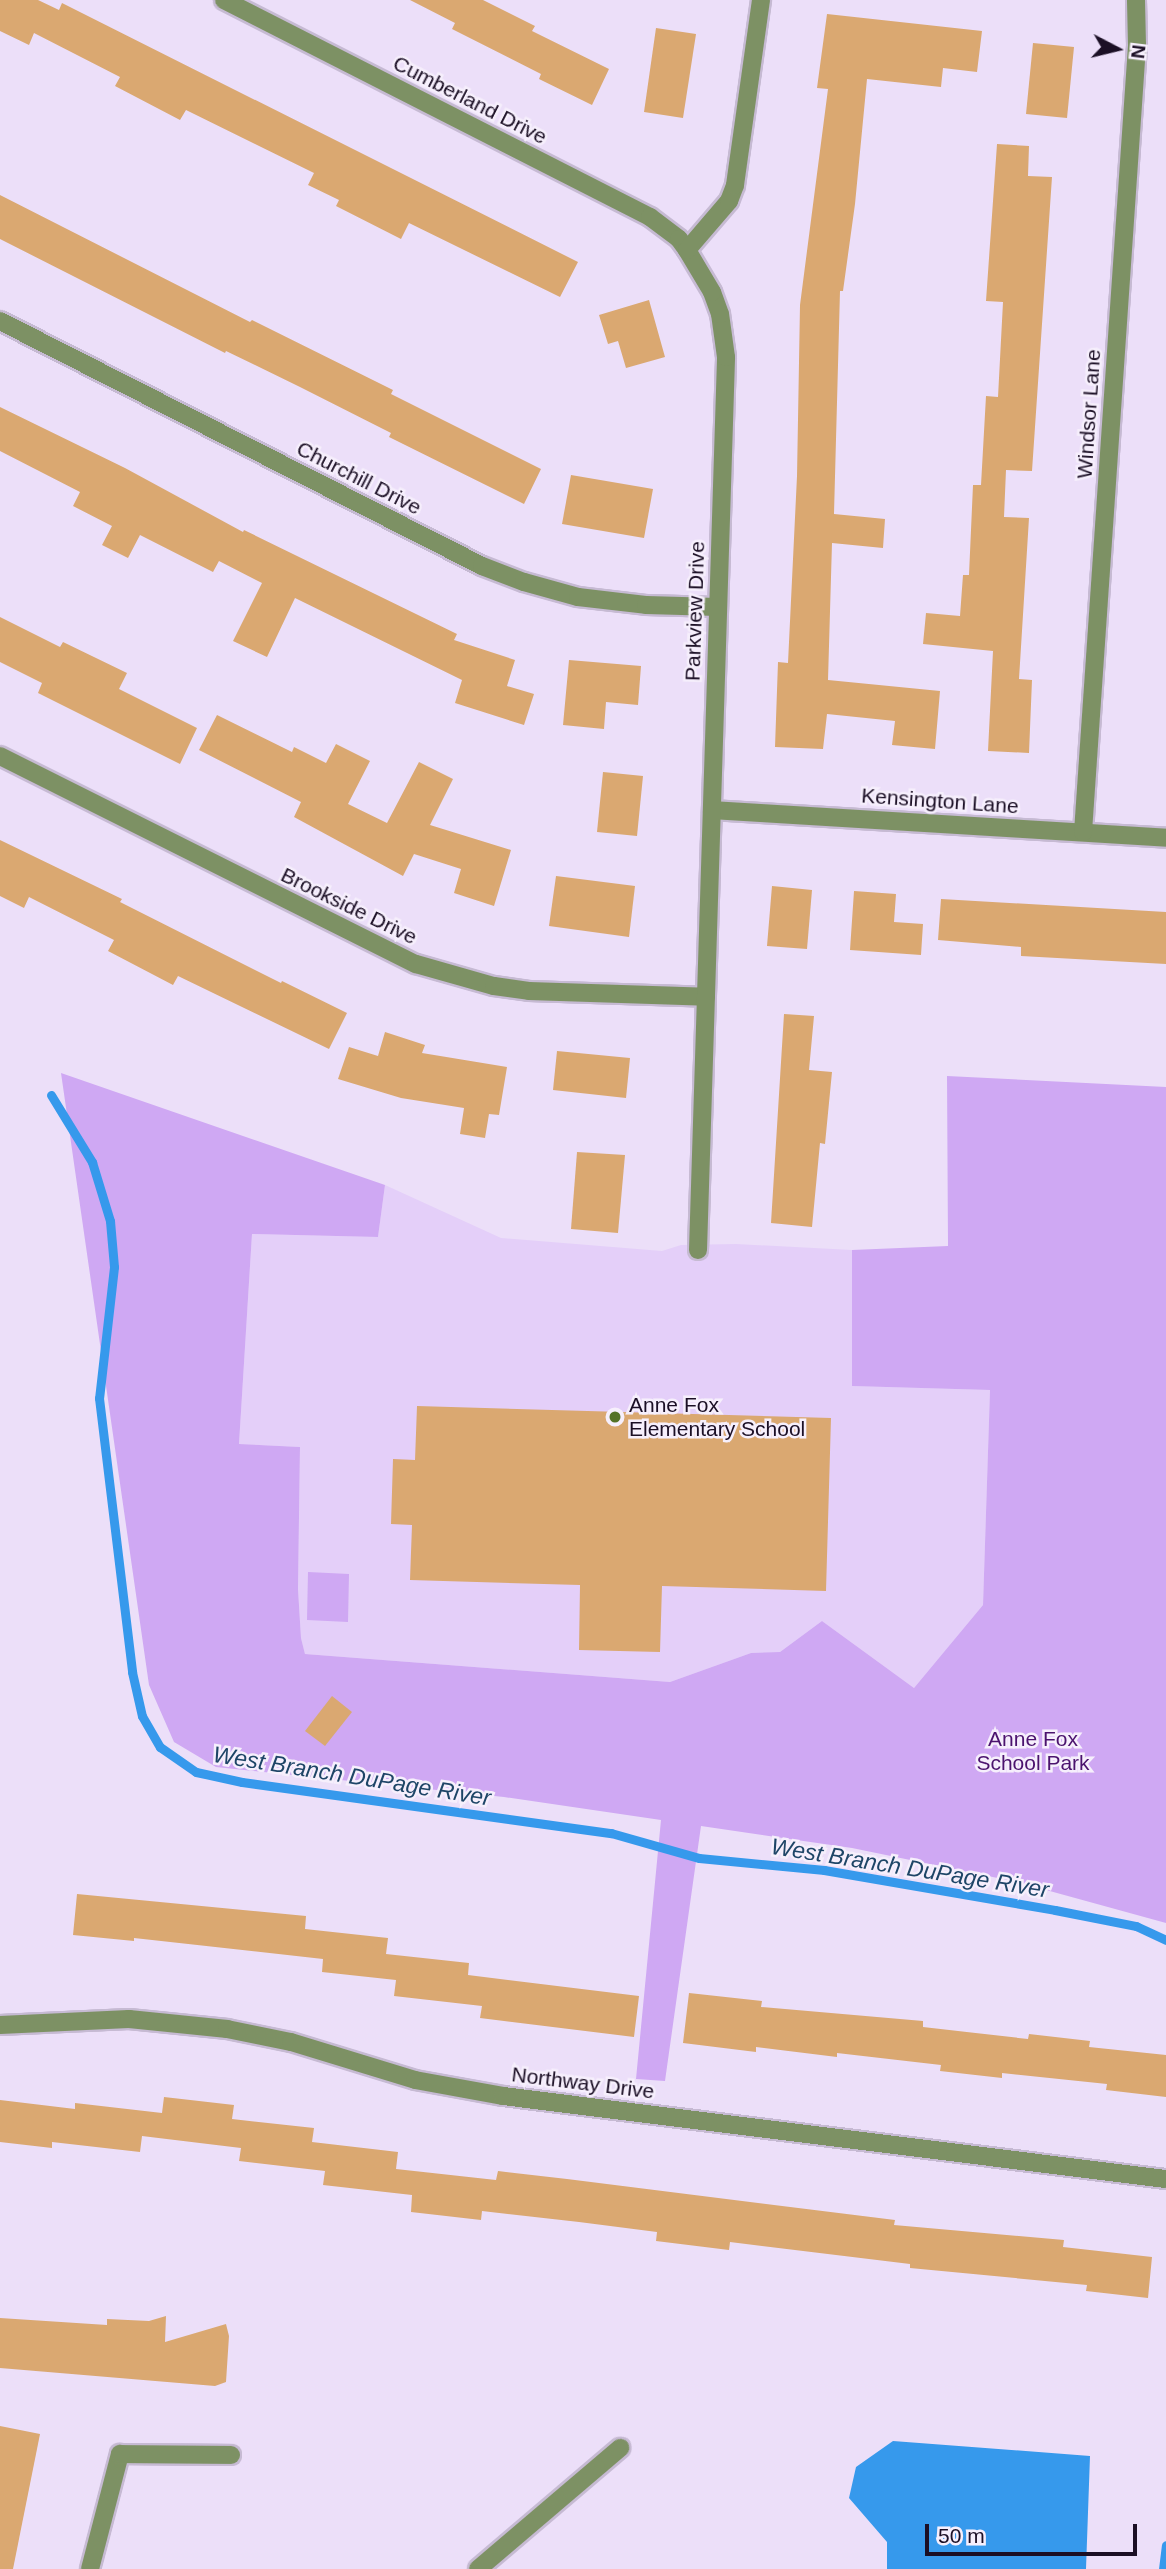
<!DOCTYPE html>
<html>
<head>
<meta charset="utf-8">
<style>
  body { margin:0 }
  #map { position:relative; width:1166px; height:2569px; overflow:hidden; background:#ecdff9; font-family:Helvetica,sans-serif }
  div>[style] { position:absolute }
  .built>* { inset:0; background:#e4cff9 }
  .green>* { inset:0; background:#cfa8f3 }
  .water>* { inset:0; background:#3699ec }
  .stream>* { height:9px; margin:-4.5px; padding:0 4.5px; transform-origin:4.5px; border-radius:4.5px; background:#3699ec }
  .building>* { inset:0; background:#daa871 }
  .roads { filter:drop-shadow(2px 0 #c6bad3) drop-shadow(-2px 0 #c6bad3) drop-shadow(0 2px #c6bad3) drop-shadow(0 -2px #c6bad3) }
  .street>* { height:18px; margin:-9px; padding:0 9px; transform-origin:9px; border-radius:9px; background:#7d9164 }
  .dots>* { width:19px; height:19px; translate:-50% -50%; box-sizing:border-box; border:4px solid #f6effc; border-radius:50% }
  span { translate:-50% -50%; white-space:nowrap; text-align:center; line-height:1.15; -webkit-text-stroke:5px #f6effc; paint-order:stroke }
  .street-label { font-size:21px; color:#1b0f25 }
  .poi-label { font-size:21px; color:#1b0f25 }
  .left { translate:0 -50%; text-align:left }
  .park-label { font-size:21px; color:#4b136e }
  .water-label { font-size:23px; color:#1e4567; font-style:italic }
  .north { position:absolute; left:1082px; top:14px; width:70px; height:70px; -webkit-text-stroke:5px #f6effc; paint-order:stroke; rotate:97deg; font-size:19px; font-weight:700; line-height:28px; text-align:center; color:#1b0f25 }
  .north::after { content:''; display:block; margin:auto; width:24px; height:32px; background:#1b0f25; clip-path:polygon(50% 0,100% 100%,50% 72%,0 100%) }
  .scale { position:absolute; left:925px; top:2524px; width:212px; height:32px; box-sizing:border-box; border:4px solid #1b0f25; border-top:0; padding-left:9px; font-size:21px; line-height:24px; white-space:nowrap; color:#1b0f25; -webkit-text-stroke:5px #f6effc; paint-order:stroke }
</style>
</head>
<body>
<div id="map">
  <div class="built">
    <i style="clip-path:polygon(385px 1185px,501px 1238px,662px 1251px,681px 1245px,736px 1244px,852px 1250px,852px 1386px,990px 1390px,983px 1605px,914px 1688px,822px 1621px,780px 1652px,751px 1653px,670px 1682px,305px 1654px,301px 1638px,298px 1589px,300px 1447px,239px 1444px,252px 1234px,378px 1237px)"></i>
  </div>
  <div class="green">
    <i style="clip-path:polygon(61px 1073px,385px 1185px,378px 1237px,252px 1234px,239px 1444px,300px 1447px,298px 1589px,301px 1638px,305px 1654px,670px 1682px,751px 1653px,780px 1652px,822px 1621px,914px 1688px,983px 1605px,990px 1390px,852px 1386px,852px 1250px,948px 1246px,947px 1076px,1166px 1087px,1166px 1923px,1017px 1882px,852px 1848px,701px 1826px,665px 2081px,636px 2079px,661px 1820px,504px 1797px,216px 1767px,174px 1742px,149px 1685px)"></i>
    <i style="clip-path:polygon(308px 1572px,349px 1574px,348px 1622px,307px 1620px)"></i>
  </div>
  <div class="water">
    <i style="clip-path:polygon(893px 2441px,1090px 2456px,1086px 2569px,887px 2569px,887px 2542px,849px 2498px,856px 2467px)"></i>
  </div>
  <div class="stream">
    <i style="left:51px;top:1095px;width:79px;rotate:58.5deg"></i>
    <i style="left:92px;top:1162px;width:62px;rotate:73deg"></i>
    <i style="left:110px;top:1221px;width:46px;rotate:85deg"></i>
    <i style="left:114px;top:1267px;width:132px;rotate:96.5deg"></i>
    <i style="left:99px;top:1398px;width:276px;rotate:83.1deg"></i>
    <i style="left:132px;top:1672px;width:45px;rotate:77.2deg"></i>
    <i style="left:142px;top:1716px;width:36px;rotate:60deg"></i>
    <i style="left:160px;top:1747px;width:44px;rotate:34.8deg"></i>
    <i style="left:196px;top:1772px;width:47px;rotate:12.3deg"></i>
    <i style="left:242px;top:1782px;width:373px;rotate:7.9deg"></i>
    <i style="left:611px;top:1833px;width:91px;rotate:15.9deg"></i>
    <i style="left:699px;top:1858px;width:126px;rotate:5.5deg"></i>
    <i style="left:824px;top:1870px;width:234px;rotate:9.8deg"></i>
    <i style="left:1055px;top:1910px;width:83px;rotate:11.2deg"></i>
    <i style="left:1136px;top:1926px;width:33px;rotate:25deg"></i>
    <i style="left:1163px;top:2569px;width:24px;rotate:-83deg"></i>
  </div>
  <div class="building">
    <i style="clip-path:polygon(0 0,38px 0,59px 10px,62px 3px,578px 262px,560px 297px,409px 223px,401px 239px,336px 206px,339px 200px,308px 185px,314px 173px,186px 110px,180px 120px,115px 86px,120px 77px,34px 33px,29px 45px,0 31px)"></i>
    <i style="clip-path:polygon(410px 0,483px 0,535px 26px,532px 31px,609px 69px,592px 105px,539px 79px,541px 74px,452px 29px,455px 23px)"></i>
    <i style="clip-path:polygon(827px 14px,982px 31px,977px 72px,943px 68px,941px 87px,867px 79px,855px 204px,843px 291px,840px 291px,834px 514px,885px 519px,883px 548px,832px 543px,828px 680px,940px 691px,935px 749px,892px 745px,895px 721px,827px 714px,823px 749px,775px 747px,778px 662px,788px 663px,797px 476px,800px 305px,828px 89px,817px 88px)"></i>
    <i style="clip-path:polygon(656px 28px,696px 34px,683px 118px,644px 112px)"></i>
    <i style="clip-path:polygon(1033px 43px,1074px 47px,1067px 118px,1026px 114px)"></i>
    <i style="clip-path:polygon(997px 144px,1029px 146px,1028px 176px,1052px 177px,1032px 471px,1006px 470px,1004px 517px,1029px 518px,1019px 679px,1032px 680px,1029px 753px,988px 751px,993px 651px,923px 644px,926px 613px,960px 616px,963px 575px,969px 575px,973px 485px,981px 485px,986px 396px,998px 397px,1003px 302px,986px 301px)"></i>
    <i style="clip-path:polygon(0 195px,250px 322px,252px 320px,393px 390px,391px 394px,541px 469px,524px 504px,389px 437px,391px 433px,300px 387px,226px 351px,225px 353px,0 239px)"></i>
    <i style="clip-path:polygon(649px 300px,665px 357px,626px 368px,618px 341px,608px 344px,599px 315px)"></i>
    <i style="clip-path:polygon(0 407px,125px 468px,243px 532px,244px 530px,457px 634px,454px 640px,515px 660px,507px 686px,534px 694px,524px 725px,455px 703px,462px 680px,295px 598px,267px 657px,233px 641px,262px 583px,219px 561px,213px 572px,140px 535px,128px 558px,102px 545px,112px 526px,73px 506px,80px 492px,0 451px)"></i>
    <i style="clip-path:polygon(571px 475px,653px 489px,644px 538px,562px 524px)"></i>
    <i style="clip-path:polygon(0 617px,60px 647px,63px 642px,127px 673px,119px 689px,197px 728px,180px 764px,38px 693px,42px 683px,0 662px)"></i>
    <i style="clip-path:polygon(569px 660px,641px 666px,638px 705px,606px 702px,604px 729px,563px 725px)"></i>
    <i style="clip-path:polygon(217px 715px,292px 752px,294px 747px,326px 763px,336px 744px,370px 761px,348px 804px,387px 823px,419px 762px,453px 779px,430px 825px,511px 850px,494px 906px,454px 893px,461px 869px,414px 854px,403px 876px,294px 817px,301px 802px,199px 750px)"></i>
    <i style="clip-path:polygon(603px 772px,643px 776px,637px 836px,597px 832px)"></i>
    <i style="clip-path:polygon(0 840px,122px 899px,120px 902px,281px 983px,282px 981px,347px 1013px,329px 1049px,178px 976px,173px 985px,108px 951px,114px 940px,29px 897px,24px 908px,0 896px)"></i>
    <i style="clip-path:polygon(556px 876px,635px 886px,629px 937px,549px 926px)"></i>
    <i style="clip-path:polygon(772px 886px,812px 890px,807px 949px,767px 946px)"></i>
    <i style="clip-path:polygon(854px 891px,896px 894px,894px 922px,923px 924px,921px 955px,850px 950px)"></i>
    <i style="clip-path:polygon(941px 899px,1166px 912px,1166px 964px,1021px 956px,1021px 947px,938px 940px)"></i>
    <i style="clip-path:polygon(784px 1014px,814px 1016px,809px 1070px,832px 1072px,825px 1144px,820px 1143px,812px 1227px,771px 1223px)"></i>
    <i style="clip-path:polygon(385px 1032px,425px 1045px,422px 1053px,507px 1067px,499px 1115px,489px 1114px,485px 1138px,460px 1134px,464px 1108px,401px 1098px,338px 1079px,349px 1047px,378px 1056px)"></i>
    <i style="clip-path:polygon(557px 1051px,630px 1058px,626px 1098px,553px 1090px)"></i>
    <i style="clip-path:polygon(577px 1152px,625px 1155px,618px 1233px,571px 1229px)"></i>
    <i style="clip-path:polygon(417px 1406px,831px 1418px,826px 1591px,662px 1586px,660px 1652px,579px 1650px,580px 1585px,410px 1580px,412px 1525px,391px 1524px,393px 1459px,415px 1460px)"></i>
    <i style="clip-path:polygon(332px 1696px,352px 1712px,325px 1746px,305px 1731px)"></i>
    <i style="clip-path:polygon(77px 1894px,306px 1916px,305px 1929px,388px 1938px,386px 1954px,469px 1963px,468px 1975px,639px 1996px,634px 2037px,480px 2018px,482px 2006px,394px 1996px,396px 1980px,322px 1972px,323px 1959px,134px 1938px,134px 1941px,73px 1935px)"></i>
    <i style="clip-path:polygon(689px 1993px,762px 2001px,761px 2007px,923px 2021px,923px 2027px,1028px 2039px,1029px 2034px,1090px 2041px,1089px 2047px,1166px 2055px,1166px 2097px,1106px 2090px,1107px 2084px,1002px 2073px,1002px 2078px,940px 2071px,941px 2065px,837px 2053px,837px 2057px,756px 2047px,756px 2052px,683px 2043px)"></i>
    <i style="clip-path:polygon(164px 2097px,234px 2105px,232px 2119px,314px 2128px,312px 2142px,398px 2152px,396px 2169px,496px 2180px,498px 2171px,567px 2179px,895px 2220px,894px 2225px,1064px 2240px,1063px 2247px,1152px 2257px,1148px 2298px,1086px 2291px,1087px 2285px,910px 2268px,910px 2264px,730px 2242px,729px 2250px,656px 2241px,657px 2232px,579px 2222px,482px 2211px,481px 2220px,411px 2212px,412px 2195px,323px 2185px,325px 2171px,239px 2161px,241px 2148px,142px 2136px,140px 2152px,52px 2142px,52px 2148px,0 2142px,0 2100px,75px 2109px,75px 2103px,162px 2113px)"></i>
    <i style="clip-path:polygon(166px 2316px,165px 2342px,226px 2324px,229px 2336px,226px 2382px,215px 2386px,0 2368px,0 2318px,107px 2325px,107px 2319px,149px 2321px)"></i>
    <i style="clip-path:polygon(0 2426px,40px 2434px,13px 2569px,0 2569px)"></i>
  </div>
  <div class="roads">
    <div class="street">
      <i style="left:224px;top:0;width:478px;rotate:27deg"></i>
      <i style="left:650px;top:217px;width:36px;rotate:37deg"></i>
      <i style="left:679px;top:239px;width:14px;rotate:54deg"></i>
      <i style="left:0;top:321px;width:541px;rotate:26.94deg"></i>
      <i style="left:482px;top:566px;width:45px;rotate:20.9deg"></i>
      <i style="left:524px;top:582px;width:56px;rotate:15.5deg"></i>
      <i style="left:578px;top:597px;width:68px;rotate:6.7deg"></i>
      <i style="left:646px;top:605px;width:72px;rotate:1.6deg"></i>
      <i style="left:0;top:756px;width:465px;rotate:26.6deg"></i>
      <i style="left:416px;top:964px;width:81px;rotate:15.8deg"></i>
      <i style="left:494px;top:986px;width:35px;rotate:8deg"></i>
      <i style="left:529px;top:991px;width:177px;rotate:1.9deg"></i>
      <i style="left:712px;top:810px;width:455px;rotate:3.5deg"></i>
      <i style="left:1083px;top:832px;width:789px;rotate:-86.07deg"></i>
      <i style="left:1137px;top:45px;width:45px;rotate:-91.3deg"></i>
      <i style="left:698px;top:1250px;width:893px;rotate:-88.2deg"></i>
      <i style="left:726px;top:357px;width:43px;rotate:-97.9deg"></i>
      <i style="left:720px;top:314px;width:23px;rotate:-110deg"></i>
      <i style="left:712px;top:292px;width:49px;rotate:-120.8deg"></i>
      <i style="left:687px;top:250px;width:65px;rotate:-49.4deg"></i>
      <i style="left:729px;top:201px;width:17px;rotate:-69deg"></i>
      <i style="left:735px;top:185px;width:187px;rotate:-82deg"></i>
      <i style="left:0;top:2025px;width:129px;rotate:-2.7deg"></i>
      <i style="left:129px;top:2019px;width:99px;rotate:5.8deg"></i>
      <i style="left:227px;top:2029px;width:65px;rotate:11.5deg"></i>
      <i style="left:291px;top:2042px;width:130px;rotate:17deg"></i>
      <i style="left:415px;top:2080px;width:89px;rotate:10.3deg"></i>
      <i style="left:503px;top:2096px;width:668px;rotate:7.14deg"></i>
      <i style="left:90px;top:2569px;width:119px;rotate:-75.4deg"></i>
      <i style="left:120px;top:2454px;width:111px;rotate:0.5deg"></i>
      <i style="left:478px;top:2569px;width:187px;rotate:-40.4deg"></i>
    </div>
  </div>
  <div class="dots">
    <i style="left:615px;top:1417px;background:#547227"></i>
  </div>
  <div class="street-label">
    <span style="left:470px;top:100px;rotate:27deg">Cumberland Drive</span>
    <span style="left:1089px;top:414px;rotate:-86deg">Windsor Lane</span>
    <span style="left:359px;top:478px;rotate:27deg">Churchill Drive</span>
    <span style="left:695px;top:611px;rotate:-88deg">Parkview Drive</span>
    <span style="left:940px;top:801px;rotate:4deg">Kensington Lane</span>
    <span style="left:349px;top:906px;rotate:26deg">Brookside Drive</span>
    <span style="left:583px;top:2083px;rotate:7deg">Northway Drive</span>
  </div>
  <div class="poi-label">
    <span class="left" style="left:629px;top:1417px">Anne Fox<br>Elementary School</span>
  </div>
  <div class="park-label">
    <span style="left:1033px;top:1751px">Anne Fox<br>School Park</span>
  </div>
  <div class="water-label">
    <span style="left:352px;top:1776px;rotate:9deg">West Branch DuPage River</span>
    <span style="left:910px;top:1868px;rotate:9deg">West Branch DuPage River</span>
  </div>
  <div class="north">N</div>
  <div class="scale">50 m</div>
</div>
</body>
</html>
